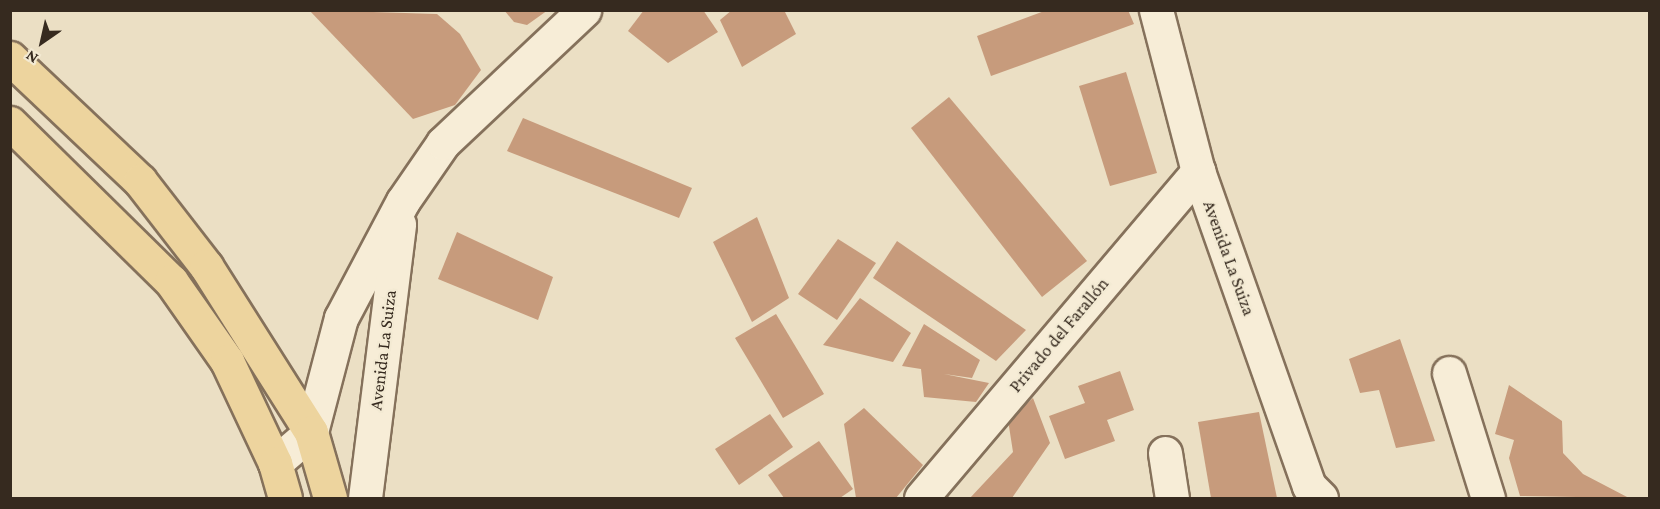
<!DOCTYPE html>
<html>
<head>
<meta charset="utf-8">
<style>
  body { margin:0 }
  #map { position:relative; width:1660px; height:509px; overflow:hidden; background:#ebdfc4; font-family:"Crimson Pro",serif }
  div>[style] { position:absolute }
  .building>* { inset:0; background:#c79b7c }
  .roads { filter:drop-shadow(2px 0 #85715b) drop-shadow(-2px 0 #85715b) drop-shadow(0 2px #85715b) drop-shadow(0 -2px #85715b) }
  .minor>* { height:33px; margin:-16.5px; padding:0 16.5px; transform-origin:16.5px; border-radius:16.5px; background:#f7edd7 }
  .tertiary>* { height:33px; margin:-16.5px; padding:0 16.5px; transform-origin:16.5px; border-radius:16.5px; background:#f7edd7 }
  .primary>* { height:33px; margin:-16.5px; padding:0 16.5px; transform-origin:16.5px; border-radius:16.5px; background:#edd49e }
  span { translate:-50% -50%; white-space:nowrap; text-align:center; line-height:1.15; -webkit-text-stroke:4.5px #f3ead3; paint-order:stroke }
  .street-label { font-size:18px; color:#362a1f }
  .frame { position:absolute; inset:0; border:12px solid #362a1f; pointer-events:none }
  .north { position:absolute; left:12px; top:12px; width:60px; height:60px; -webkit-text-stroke:4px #f3ead3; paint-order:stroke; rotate:214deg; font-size:16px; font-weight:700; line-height:24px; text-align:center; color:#362a1f }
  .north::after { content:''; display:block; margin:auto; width:21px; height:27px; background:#362a1f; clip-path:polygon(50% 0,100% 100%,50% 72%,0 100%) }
</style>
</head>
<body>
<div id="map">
  <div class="building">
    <i style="clip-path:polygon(309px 10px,437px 14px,460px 34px,481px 70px,455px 105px,413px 119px)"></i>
    <i style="clip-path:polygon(504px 10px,548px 10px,527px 25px,514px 22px)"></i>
    <i style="clip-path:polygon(644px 10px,703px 10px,718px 32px,668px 63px,628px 31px)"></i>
    <i style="clip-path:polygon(732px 10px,784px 10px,796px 34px,742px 67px,720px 20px)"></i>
    <i style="clip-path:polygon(1047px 10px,1128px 10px,1134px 24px,991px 76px,977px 36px)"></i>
    <i style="clip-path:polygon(1126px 72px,1157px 173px,1110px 186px,1079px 86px)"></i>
    <i style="clip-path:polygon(949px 97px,1087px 261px,1042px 297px,911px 128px)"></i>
    <i style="clip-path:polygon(523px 118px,692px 188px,679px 218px,507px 151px)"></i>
    <i style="clip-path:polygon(757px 217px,789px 298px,752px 322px,713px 242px)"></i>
    <i style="clip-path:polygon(457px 232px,553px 277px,538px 320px,438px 279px)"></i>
    <i style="clip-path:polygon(838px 239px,876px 263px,837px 320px,798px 294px)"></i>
    <i style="clip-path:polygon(897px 241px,1026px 330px,996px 361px,873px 278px)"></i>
    <i style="clip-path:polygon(860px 298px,911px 333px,893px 362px,823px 345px)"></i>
    <i style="clip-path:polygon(776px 314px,824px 394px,783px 418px,735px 338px)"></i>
    <i style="clip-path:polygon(924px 324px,980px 360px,972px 378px,944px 374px,989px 383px,976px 402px,924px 397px,921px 369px,902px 366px)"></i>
    <i style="clip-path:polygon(1400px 339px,1435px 441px,1396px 448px,1379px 390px,1360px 393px,1349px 359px)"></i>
    <i style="clip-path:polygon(1120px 371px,1134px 410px,1107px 420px,1115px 441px,1065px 459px,1049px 416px,1085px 403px,1078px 386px)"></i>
    <i style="clip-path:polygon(1509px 385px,1562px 421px,1563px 453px,1583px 474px,1629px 498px,1520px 496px,1509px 458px,1514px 440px,1495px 434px)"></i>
    <i style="clip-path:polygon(1033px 398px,1050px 443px,1012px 498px,970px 498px,1013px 452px,1008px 420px)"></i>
    <i style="clip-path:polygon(864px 408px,923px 465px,896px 498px,856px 498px,844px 424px)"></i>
    <i style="clip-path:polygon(1259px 412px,1277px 498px,1211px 498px,1198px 422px)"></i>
    <i style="clip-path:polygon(770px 414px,793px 447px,739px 485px,715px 449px)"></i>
    <i style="clip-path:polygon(819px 441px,853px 489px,840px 498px,784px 498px,768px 475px)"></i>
  </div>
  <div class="roads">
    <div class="minor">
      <i style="left:1156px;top:10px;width:166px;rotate:75.4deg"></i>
      <i style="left:1198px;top:171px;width:334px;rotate:70.6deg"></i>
      <i style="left:1309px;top:486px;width:17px;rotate:45deg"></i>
      <i style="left:1449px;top:373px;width:131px;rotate:72.7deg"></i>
      <i style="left:1165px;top:453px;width:46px;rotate:81.2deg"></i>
      <i style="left:921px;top:498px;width:429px;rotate:-49.7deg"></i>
    </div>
    <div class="tertiary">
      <i style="left:275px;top:463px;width:48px;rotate:-40.7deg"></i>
      <i style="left:311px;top:432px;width:118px;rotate:-75.3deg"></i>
      <i style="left:341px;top:318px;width:132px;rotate:-62.1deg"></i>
      <i style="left:403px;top:201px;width:70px;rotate:-55.4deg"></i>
      <i style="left:443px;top:143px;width:194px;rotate:-43.3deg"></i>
      <i style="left:365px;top:498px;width:276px;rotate:-82.9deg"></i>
    </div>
    <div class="primary">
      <i style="left:10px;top:58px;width:179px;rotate:43.4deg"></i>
      <i style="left:140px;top:181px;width:108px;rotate:52.2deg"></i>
      <i style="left:206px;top:266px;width:196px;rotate:57.7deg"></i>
      <i style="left:311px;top:432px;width:69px;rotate:73.9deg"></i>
      <i style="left:10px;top:123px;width:226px;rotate:44.5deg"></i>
      <i style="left:171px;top:281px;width:98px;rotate:55deg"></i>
      <i style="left:227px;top:361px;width:113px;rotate:64.8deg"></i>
      <i style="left:275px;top:463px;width:36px;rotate:74deg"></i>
    </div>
  </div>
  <div class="street-label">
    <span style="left:1229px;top:258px;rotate:70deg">Avenida La Suiza</span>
    <span style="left:1059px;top:335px;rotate:-50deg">Privado del Farallón</span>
    <span style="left:383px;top:350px;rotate:-83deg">Avenida La Suiza</span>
  </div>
  <div class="frame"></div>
  <div class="north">N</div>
</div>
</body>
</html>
